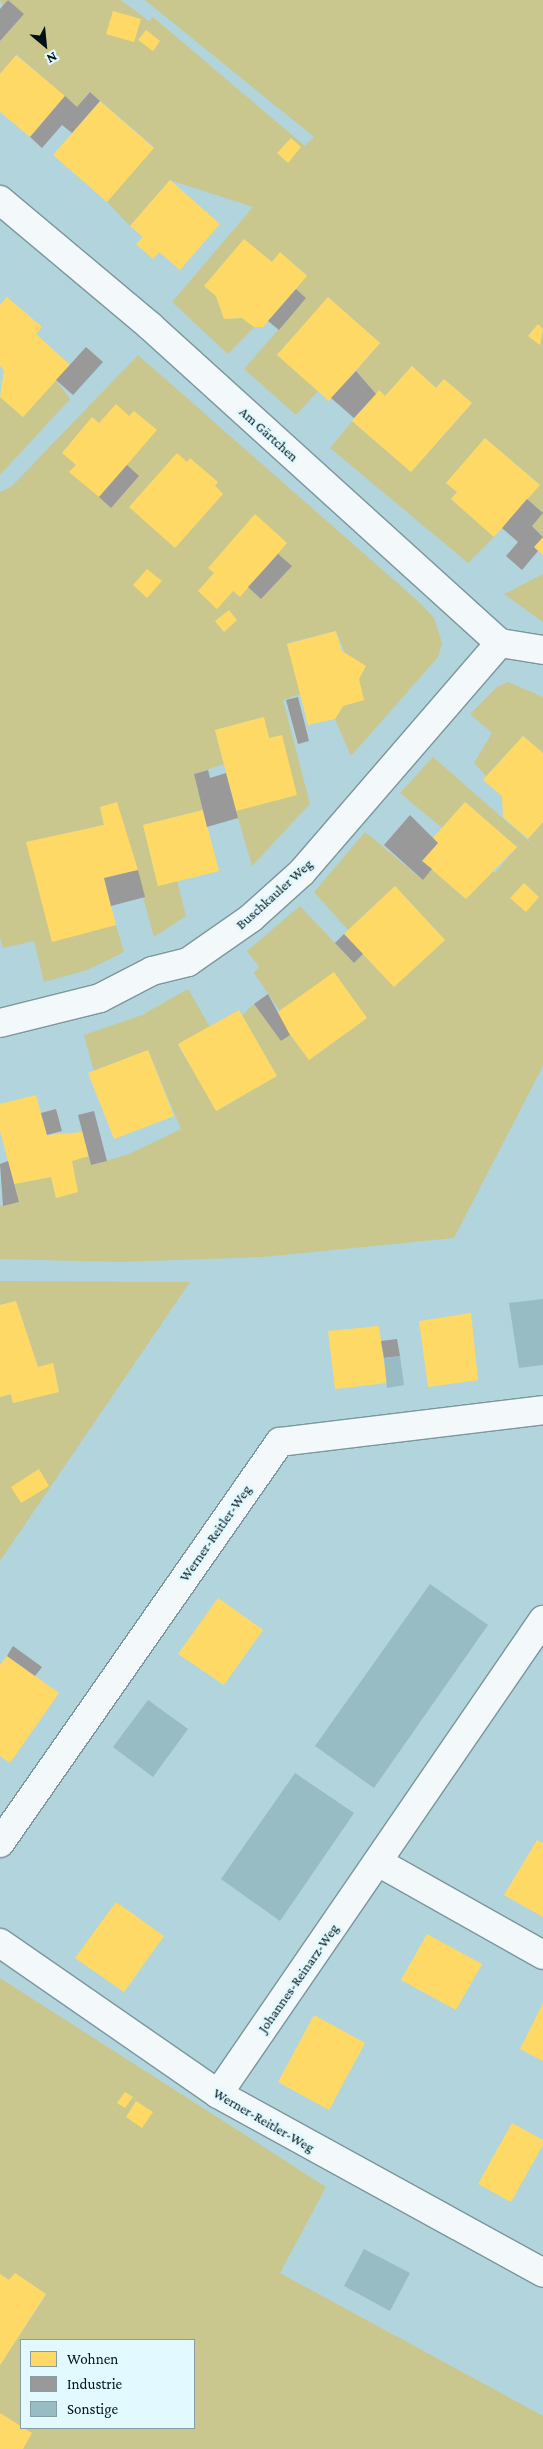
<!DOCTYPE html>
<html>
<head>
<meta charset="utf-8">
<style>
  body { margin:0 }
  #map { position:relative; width:543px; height:2449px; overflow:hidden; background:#b2d4dc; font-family:"Crimson Pro",serif }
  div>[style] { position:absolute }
  .green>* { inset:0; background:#c9c78e }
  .homes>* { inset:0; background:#ffd966 }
  .industry>* { inset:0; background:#999 }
  .building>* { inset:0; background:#98bcc4 }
  .roads { filter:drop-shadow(1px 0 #7b969c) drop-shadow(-1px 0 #7b969c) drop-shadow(0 1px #7b969c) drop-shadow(0 -1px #7b969c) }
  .minor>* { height:28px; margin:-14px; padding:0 14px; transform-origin:14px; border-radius:14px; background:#f3f9fa }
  span { translate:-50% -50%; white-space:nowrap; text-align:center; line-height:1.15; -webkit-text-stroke:5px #e1f9ff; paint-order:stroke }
  .street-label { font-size:14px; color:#001217 }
  .legend { position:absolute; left:20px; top:2339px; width:175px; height:90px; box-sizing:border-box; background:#e1f9ff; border:1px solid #879da2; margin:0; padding:6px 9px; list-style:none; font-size:15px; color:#001217 }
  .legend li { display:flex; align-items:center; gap:10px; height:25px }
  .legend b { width:25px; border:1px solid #879da2 }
  .north { position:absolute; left:20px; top:20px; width:50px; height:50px; -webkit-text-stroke:4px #e1f9ff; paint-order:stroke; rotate:152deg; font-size:14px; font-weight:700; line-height:20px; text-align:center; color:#001217 }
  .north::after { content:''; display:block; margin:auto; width:18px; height:22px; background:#001217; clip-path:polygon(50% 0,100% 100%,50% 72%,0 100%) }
</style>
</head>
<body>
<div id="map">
  <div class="green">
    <i style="clip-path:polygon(0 0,121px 0,149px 21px,153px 17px,305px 146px,314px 137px,145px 0,543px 0,543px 536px,532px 526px,527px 499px,539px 484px,485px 438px,446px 483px,457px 492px,451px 499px,494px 537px,468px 563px,330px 448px,352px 421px,411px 472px,472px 403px,444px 379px,436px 388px,412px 366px,385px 396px,379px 391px,376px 394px,356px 371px,380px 343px,328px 298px,277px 355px,318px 391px,296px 415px,244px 369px,306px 298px,296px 289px,307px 275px,280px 253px,272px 262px,243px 241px,216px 296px,224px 319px,242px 318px,254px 327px,228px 354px,172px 302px,253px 207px,170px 180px,130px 226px,107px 202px,154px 147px,90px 92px,77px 107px,17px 55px,0 74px,0 41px,24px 14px,8px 0,3px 6px)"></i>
    <i style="clip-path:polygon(138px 355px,419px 602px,434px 618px,442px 643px,438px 657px,351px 756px,335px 719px,343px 706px,364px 700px,336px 631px,288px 643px,300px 694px,283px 700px,310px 804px,252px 866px,236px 811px,269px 738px,263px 717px,215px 730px,224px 764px,194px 774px,203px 810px,143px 825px,158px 886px,177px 881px,186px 916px,154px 937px,117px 803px,100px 807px,104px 825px,27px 842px,52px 941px,116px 925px,124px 952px,87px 970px,44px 982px,34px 941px,3px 948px,0 938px,0 492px,11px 487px)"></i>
    <i style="clip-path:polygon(56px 380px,70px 399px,0 475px,0 397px,23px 417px)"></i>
    <i style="clip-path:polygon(543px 574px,543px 622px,504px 594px)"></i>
    <i style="clip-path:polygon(508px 682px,543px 697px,543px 753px,523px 736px,486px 776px,474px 763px,492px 733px,470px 714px,497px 687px)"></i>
    <i style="clip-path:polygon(433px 757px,539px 850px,528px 839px,543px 822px,543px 1066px,454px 1238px,263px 1257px,119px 1262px,0 1259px,0 1206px,19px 1202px,14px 1184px,51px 1177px,56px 1198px,77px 1192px,72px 1161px,89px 1156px,92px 1165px,129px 1154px,181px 1129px,148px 1050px,94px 1071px,84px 1035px,142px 1015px,188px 989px,210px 1027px,178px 1045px,217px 1111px,276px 1076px,242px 1015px,254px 1004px,281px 1041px,290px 1035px,309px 1060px,367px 1018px,280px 1011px,254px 973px,259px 967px,247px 951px,300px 906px,354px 963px,363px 954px,394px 987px,445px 940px,395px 886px,348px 930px,314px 892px,365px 832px,423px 880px,432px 869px,466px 899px,491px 870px,495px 873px,517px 847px,465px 802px,442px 828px,400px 793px)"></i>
    <i style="clip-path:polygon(0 1281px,190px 1282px,0 1561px,0 1397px,11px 1394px,13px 1403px,59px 1391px,53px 1364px,38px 1367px,16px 1301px,0 1305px)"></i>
    <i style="clip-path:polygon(evenodd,0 1978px,326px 2187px,280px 2273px,543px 2416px,543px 2449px,0 2449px,0 2365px,46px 2295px,15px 2273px,9px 2280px,0 2274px,0 1978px,21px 2340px,194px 2340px,194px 2428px,21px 2428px,21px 2340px)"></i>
  </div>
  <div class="homes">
    <i style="clip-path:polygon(113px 11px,141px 19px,134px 42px,106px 34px)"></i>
    <i style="clip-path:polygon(146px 30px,160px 41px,153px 51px,138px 40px)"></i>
    <i style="clip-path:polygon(16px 55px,65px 96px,30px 137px,0 112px,0 74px)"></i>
    <i style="clip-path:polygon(100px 101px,154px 148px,107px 202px,53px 155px)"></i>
    <i style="clip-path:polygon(291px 138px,301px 147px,288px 163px,277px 153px)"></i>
    <i style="clip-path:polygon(170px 180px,220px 224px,180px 270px,159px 252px,153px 259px,136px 244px,143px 237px,130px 226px)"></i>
    <i style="clip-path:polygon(244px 239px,272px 262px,280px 252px,307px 276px,263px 327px,254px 327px,242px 318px,224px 319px,216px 296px,204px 286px)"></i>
    <i style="clip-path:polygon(7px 297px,42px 327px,36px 334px,70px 365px,23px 417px,0 397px,4px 370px,0 366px,0 305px)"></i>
    <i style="clip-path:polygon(328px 297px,380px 343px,329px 401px,277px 355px)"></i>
    <i style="clip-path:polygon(538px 324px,543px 329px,540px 345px,528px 336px)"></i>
    <i style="clip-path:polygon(412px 366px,436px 388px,444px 379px,472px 403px,411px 472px,352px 421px,379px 390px,385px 396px)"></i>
    <i style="clip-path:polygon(116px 404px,129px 416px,134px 411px,157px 430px,99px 497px,69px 472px,76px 465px,62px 453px,92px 417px,99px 423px)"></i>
    <i style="clip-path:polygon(485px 438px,540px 485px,494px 537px,451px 499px,457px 492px,446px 483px)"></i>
    <i style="clip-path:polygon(177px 453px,187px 462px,190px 458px,218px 482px,215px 486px,223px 494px,175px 548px,129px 507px)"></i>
    <i style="clip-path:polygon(255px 514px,287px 543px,240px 597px,233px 591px,217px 609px,198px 591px,214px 573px,208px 568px)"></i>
    <i style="clip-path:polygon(543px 537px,543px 555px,534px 547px)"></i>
    <i style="clip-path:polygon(147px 569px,162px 581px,147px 598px,133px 585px)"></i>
    <i style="clip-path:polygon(229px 610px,237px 620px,224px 632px,215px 621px)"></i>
    <i style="clip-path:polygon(336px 631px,342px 651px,366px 666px,359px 679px,364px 700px,343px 706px,335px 719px,308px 725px,287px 644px)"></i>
    <i style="clip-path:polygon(264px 717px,269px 738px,282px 735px,297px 795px,236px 811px,215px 730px)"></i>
    <i style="clip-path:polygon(523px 736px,543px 753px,543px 822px,528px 839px,503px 817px,502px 796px,483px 780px)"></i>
    <i style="clip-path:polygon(117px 802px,138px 870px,104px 878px,116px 925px,52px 942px,26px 842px,104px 825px,100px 807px)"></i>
    <i style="clip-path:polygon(465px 802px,517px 847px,466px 899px,422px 861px,438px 843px,433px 838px)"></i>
    <i style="clip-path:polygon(203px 810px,219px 871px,158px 886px,143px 825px)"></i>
    <i style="clip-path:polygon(524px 883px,539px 897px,526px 912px,510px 898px)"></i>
    <i style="clip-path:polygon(395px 886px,445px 940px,394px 987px,344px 934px)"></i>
    <i style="clip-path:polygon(334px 972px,367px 1018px,309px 1060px,275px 1014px)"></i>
    <i style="clip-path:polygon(239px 1010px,277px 1076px,216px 1111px,178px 1044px)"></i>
    <i style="clip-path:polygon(148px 1050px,174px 1116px,114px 1139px,88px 1073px)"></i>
    <i style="clip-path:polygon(36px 1095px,47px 1135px,83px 1132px,89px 1156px,72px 1161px,78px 1192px,56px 1198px,51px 1177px,14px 1184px,0 1131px,0 1104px)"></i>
    <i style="clip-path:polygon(16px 1301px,38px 1367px,53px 1363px,59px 1392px,13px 1403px,11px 1394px,0 1397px,0 1305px)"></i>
    <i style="clip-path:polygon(471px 1313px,478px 1380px,428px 1387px,419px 1321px)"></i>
    <i style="clip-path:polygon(379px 1326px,387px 1383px,335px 1389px,328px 1331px)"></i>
    <i style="clip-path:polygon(39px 1469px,49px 1486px,21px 1503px,11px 1487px)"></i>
    <i style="clip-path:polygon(218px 1598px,263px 1630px,224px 1685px,178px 1654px)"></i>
    <i style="clip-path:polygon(7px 1656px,59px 1693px,10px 1763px,0 1756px,0 1665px)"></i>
    <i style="clip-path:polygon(537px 1840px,543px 1843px,543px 1917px,504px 1895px)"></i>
    <i style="clip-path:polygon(116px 1902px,164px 1936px,124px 1992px,75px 1958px)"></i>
    <i style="clip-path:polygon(427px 1934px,482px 1964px,456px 2010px,401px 1980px)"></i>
    <i style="clip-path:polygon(543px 2003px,543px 2061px,520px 2049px)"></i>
    <i style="clip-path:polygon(314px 2015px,365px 2043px,329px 2110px,278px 2082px)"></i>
    <i style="clip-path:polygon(125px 2092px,133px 2097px,125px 2108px,117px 2103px)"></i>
    <i style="clip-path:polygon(136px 2101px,153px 2112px,142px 2128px,126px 2117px)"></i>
    <i style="clip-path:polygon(512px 2123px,543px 2140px,543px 2145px,511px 2202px,478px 2184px)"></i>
    <i style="clip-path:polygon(15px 2273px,46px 2294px,0 2365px,0 2274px,9px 2280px)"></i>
    <i style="clip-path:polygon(0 2413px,32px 2433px,23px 2449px,0 2449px)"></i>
  </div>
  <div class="industry">
    <i style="clip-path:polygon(8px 0,24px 14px,0 41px,0 9px)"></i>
    <i style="clip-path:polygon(90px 92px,100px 101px,72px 133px,62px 125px,42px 148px,30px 137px,65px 96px,77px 107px)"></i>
    <i style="clip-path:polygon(296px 289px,306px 298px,279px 330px,268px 321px)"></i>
    <i style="clip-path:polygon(86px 347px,103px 362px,73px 395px,56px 380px)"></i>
    <i style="clip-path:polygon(356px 371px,376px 394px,354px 418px,331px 398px)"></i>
    <i style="clip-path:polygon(127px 465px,139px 476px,111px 508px,99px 497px)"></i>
    <i style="clip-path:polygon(527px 499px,543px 513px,532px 526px,543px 537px,534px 547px,538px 551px,522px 570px,506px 556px,518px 542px,502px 528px)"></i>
    <i style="clip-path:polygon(278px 554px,292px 566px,261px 599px,248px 587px)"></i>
    <i style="clip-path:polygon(298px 697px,309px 741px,298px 744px,286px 700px)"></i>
    <i style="clip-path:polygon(208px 770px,210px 778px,226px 773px,238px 818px,207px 827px,194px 774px)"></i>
    <i style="clip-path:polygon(410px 815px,438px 843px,422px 861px,432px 869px,423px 880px,384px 845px)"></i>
    <i style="clip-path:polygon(138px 870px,145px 897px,111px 906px,104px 878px)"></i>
    <i style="clip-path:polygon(344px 934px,363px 954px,354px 963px,335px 943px)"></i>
    <i style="clip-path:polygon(268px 994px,290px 1035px,281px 1041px,254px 1004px)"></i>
    <i style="clip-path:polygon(56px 1109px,62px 1131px,47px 1135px,41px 1113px)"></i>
    <i style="clip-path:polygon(94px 1111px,107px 1161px,91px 1165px,78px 1115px)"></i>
    <i style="clip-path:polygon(8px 1161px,19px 1202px,3px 1206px,0 1164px)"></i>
    <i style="clip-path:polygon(397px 1339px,400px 1356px,384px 1358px,381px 1341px)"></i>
    <i style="clip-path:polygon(13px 1646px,42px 1667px,35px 1676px,7px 1656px)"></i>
  </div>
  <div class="building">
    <i style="clip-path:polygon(543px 1299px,543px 1365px,519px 1368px,509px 1303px)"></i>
    <i style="clip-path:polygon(400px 1356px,404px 1385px,387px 1388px,384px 1358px)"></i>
    <i style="clip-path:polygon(430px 1584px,488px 1625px,374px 1788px,315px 1746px)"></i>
    <i style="clip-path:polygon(148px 1700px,188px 1729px,153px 1777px,113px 1747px)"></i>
    <i style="clip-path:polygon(295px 1773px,354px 1813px,280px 1921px,221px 1879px)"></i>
    <i style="clip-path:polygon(364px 2249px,410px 2273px,390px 2311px,344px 2286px)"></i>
  </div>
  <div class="roads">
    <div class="minor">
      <i style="left:0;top:200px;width:196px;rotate:40deg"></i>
      <i style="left:150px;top:326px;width:472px;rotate:42.2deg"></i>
      <i style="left:500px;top:643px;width:44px;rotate:9.2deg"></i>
      <i style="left:0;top:1023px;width:103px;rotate:-14deg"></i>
      <i style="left:100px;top:998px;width:59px;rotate:-27.4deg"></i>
      <i style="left:152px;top:971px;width:37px;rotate:-14deg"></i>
      <i style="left:188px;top:962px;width:77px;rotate:-34.9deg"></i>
      <i style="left:251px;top:918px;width:69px;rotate:-42deg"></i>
      <i style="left:302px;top:872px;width:303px;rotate:-49.2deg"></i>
      <i style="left:0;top:1843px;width:489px;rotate:-55.1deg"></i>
      <i style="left:280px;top:1442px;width:265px;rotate:-6.9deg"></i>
      <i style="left:378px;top:1862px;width:189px;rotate:29.4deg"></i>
      <i style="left:0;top:1943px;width:265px;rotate:34.7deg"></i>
      <i style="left:218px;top:2094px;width:371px;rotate:28.8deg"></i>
      <i style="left:218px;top:2094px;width:575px;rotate:-55.56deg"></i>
    </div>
  </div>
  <div class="street-label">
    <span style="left:269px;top:434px;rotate:42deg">Am Gärtchen</span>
    <span style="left:274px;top:894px;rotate:-42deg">Buschkauler Weg</span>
    <span style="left:215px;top:1533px;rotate:-55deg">Werner-Reitler-Weg</span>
    <span style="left:298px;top:1978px;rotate:-55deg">Johannes-Reinarz-Weg</span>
    <span style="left:264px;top:2120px;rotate:30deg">Werner-Reitler-Weg</span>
  </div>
  <ul class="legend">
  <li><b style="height:14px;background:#ffd966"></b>Wohnen</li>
  <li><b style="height:14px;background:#999"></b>Industrie</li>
  <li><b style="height:14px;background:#98bcc4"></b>Sonstige</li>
  </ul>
  <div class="north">N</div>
</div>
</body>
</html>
